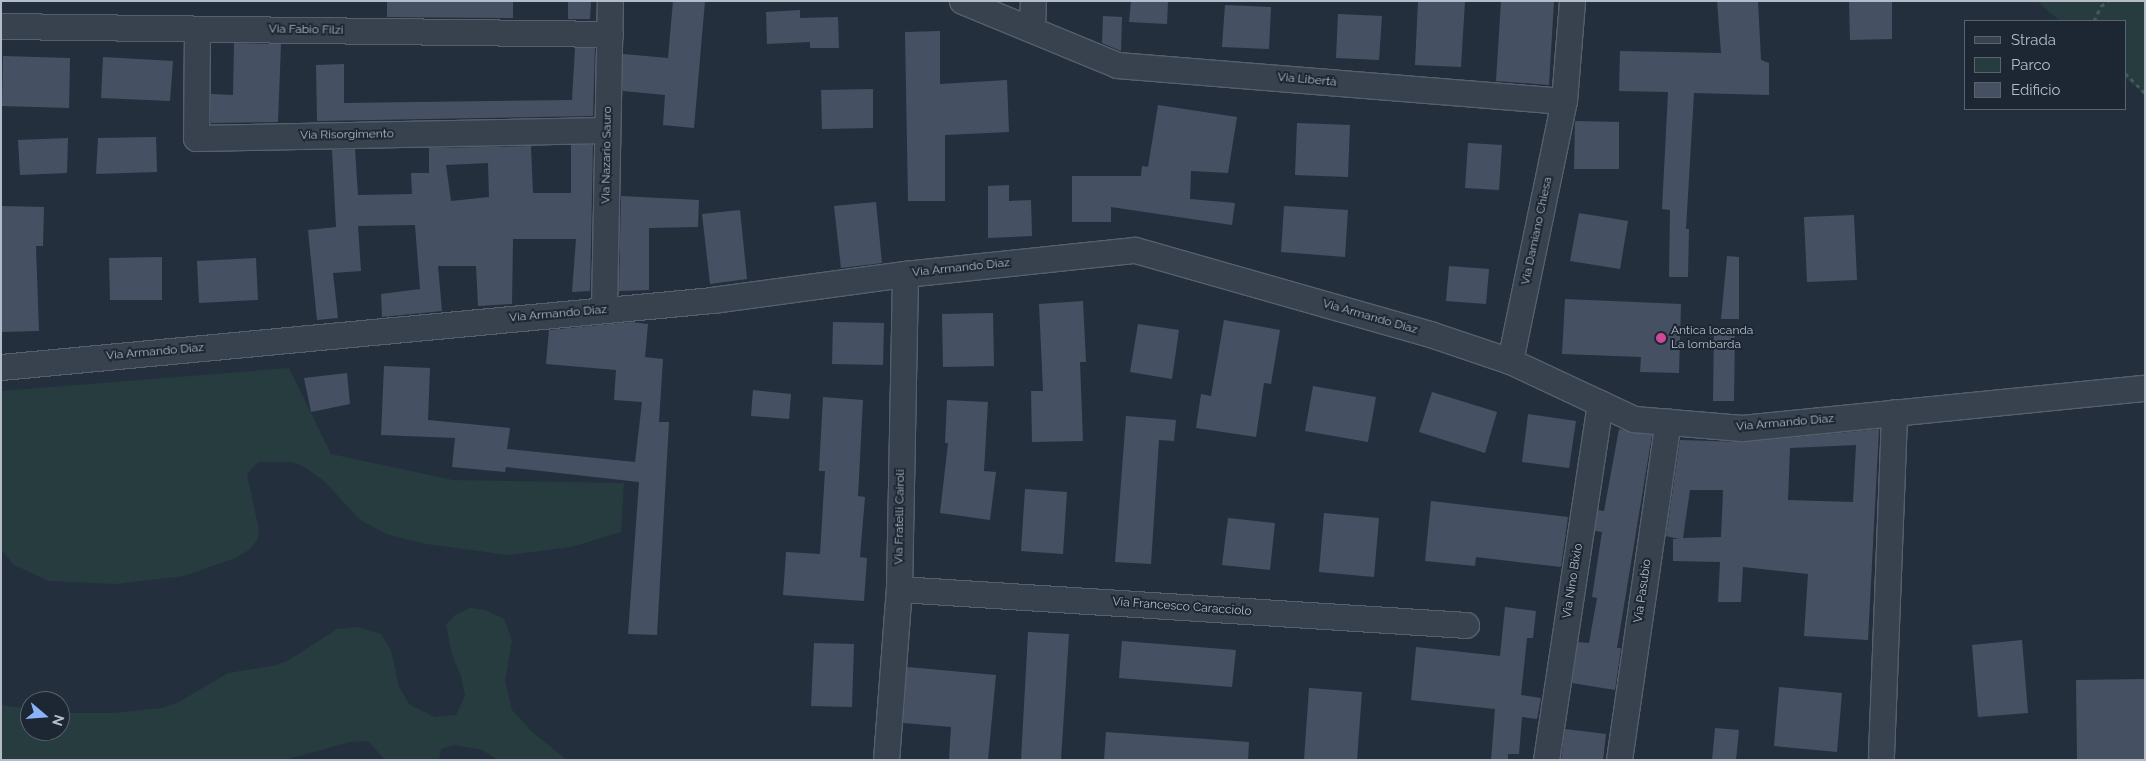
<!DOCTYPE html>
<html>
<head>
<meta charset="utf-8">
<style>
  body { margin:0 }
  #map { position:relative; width:2146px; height:761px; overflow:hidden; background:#242f3e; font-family:Raleway,sans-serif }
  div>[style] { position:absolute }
  .green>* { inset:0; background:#263c3f }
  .building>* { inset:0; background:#455162 }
  .path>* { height:3px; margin-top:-1.5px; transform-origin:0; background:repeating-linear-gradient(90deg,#44595c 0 4px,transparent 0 8px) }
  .roads { filter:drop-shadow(1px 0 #565f6c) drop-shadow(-1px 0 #565f6c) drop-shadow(0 1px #565f6c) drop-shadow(0 -1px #565f6c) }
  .minor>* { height:25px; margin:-12.5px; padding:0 12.5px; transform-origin:12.5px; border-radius:12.5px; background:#38414e }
  .dots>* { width:14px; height:14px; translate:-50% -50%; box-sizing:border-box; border:2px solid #1d2633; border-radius:50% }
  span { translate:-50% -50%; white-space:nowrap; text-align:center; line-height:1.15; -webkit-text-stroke:4px #1d2633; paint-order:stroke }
  .street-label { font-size:12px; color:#b4bcc9 }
  .poi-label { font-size:12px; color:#b4bcc9 }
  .left { translate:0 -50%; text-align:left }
  .frame { position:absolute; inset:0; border:2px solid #b4bcc9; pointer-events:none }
  .legend { position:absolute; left:1964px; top:20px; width:162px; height:90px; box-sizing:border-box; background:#1d2633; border:1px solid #59626f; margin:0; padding:6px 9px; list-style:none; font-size:15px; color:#b4bcc9 }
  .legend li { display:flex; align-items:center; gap:10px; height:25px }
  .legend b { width:25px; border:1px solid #59626f }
  .north { position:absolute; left:20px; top:691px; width:50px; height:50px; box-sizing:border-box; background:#1d2633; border:1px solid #59626f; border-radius:50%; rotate:108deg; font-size:14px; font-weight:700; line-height:20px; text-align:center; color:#b4bcc9 }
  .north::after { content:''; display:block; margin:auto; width:18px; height:22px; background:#8ab4f8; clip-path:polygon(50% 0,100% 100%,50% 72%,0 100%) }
</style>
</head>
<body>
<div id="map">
  <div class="green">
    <i style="clip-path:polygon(2037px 1px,2145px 1px,2145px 95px,2125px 78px,2125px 21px,2060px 21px)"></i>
    <i style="clip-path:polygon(289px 368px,331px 454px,453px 480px,624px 483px,621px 532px,571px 547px,508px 555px,426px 544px,389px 535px,360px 520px,324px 481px,306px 468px,293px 462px,258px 462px,247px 474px,259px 530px,258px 539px,249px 550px,235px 558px,184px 576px,115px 584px,49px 581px,14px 565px,1px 549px,1px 391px)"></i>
    <i style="clip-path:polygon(470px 608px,485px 610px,504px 619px,512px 640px,505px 682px,512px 710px,532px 732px,567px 760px,498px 760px,482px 750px,454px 745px,441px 749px,439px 760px,385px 760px,368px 741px,350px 742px,285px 760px,1px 760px,1px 705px,30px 709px,30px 731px,60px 731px,60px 713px,113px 713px,161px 708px,177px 703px,228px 673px,277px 665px,289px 660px,337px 629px,358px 627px,381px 634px,391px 650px,399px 687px,410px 705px,435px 717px,456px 715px,465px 696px,461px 676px,452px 655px,446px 625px,455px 615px)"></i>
  </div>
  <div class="building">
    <i style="clip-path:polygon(387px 1px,513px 1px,513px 18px,387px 17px)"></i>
    <i style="clip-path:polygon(568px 1px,591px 1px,590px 19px,568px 19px)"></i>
    <i style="clip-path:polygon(673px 1px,705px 1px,694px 128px,663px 125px,665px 95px,623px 91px,623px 54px,668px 58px)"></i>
    <i style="clip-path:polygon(1131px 1px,1168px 1px,1167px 24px,1129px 22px)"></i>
    <i style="clip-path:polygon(1418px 1px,1465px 1px,1461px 67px,1415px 65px)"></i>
    <i style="clip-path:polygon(1501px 1px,1554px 1px,1549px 85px,1496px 81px)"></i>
    <i style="clip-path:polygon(1717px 1px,1758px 1px,1761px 60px,1769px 63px,1769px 95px,1694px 93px,1686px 229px,1689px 229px,1688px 277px,1669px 277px,1670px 210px,1662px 209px,1668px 92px,1619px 91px,1620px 51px,1721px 53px)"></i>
    <i style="clip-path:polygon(1849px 1px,1892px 1px,1892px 39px,1850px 40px)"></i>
    <i style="clip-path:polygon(1225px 5px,1271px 7px,1269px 49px,1222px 47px)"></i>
    <i style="clip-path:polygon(800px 10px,800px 18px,838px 17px,839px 48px,810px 48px,810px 42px,767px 44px,766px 12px)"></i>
    <i style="clip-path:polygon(1338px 14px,1382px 16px,1379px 60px,1336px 58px)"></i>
    <i style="clip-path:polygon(1103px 16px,1122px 17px,1121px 51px,1102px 43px)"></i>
    <i style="clip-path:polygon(940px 31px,940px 84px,1007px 80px,1009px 132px,945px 135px,945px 201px,908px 201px,905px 32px)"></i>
    <i style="clip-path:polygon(234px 43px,281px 44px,278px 122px,211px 123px,211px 94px,233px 95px)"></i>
    <i style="clip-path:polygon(575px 48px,595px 48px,593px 116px,317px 121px,316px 65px,344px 64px,344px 103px,572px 100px)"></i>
    <i style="clip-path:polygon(3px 56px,70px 58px,69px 108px,2px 106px)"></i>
    <i style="clip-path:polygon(103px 57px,173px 61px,170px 101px,101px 98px)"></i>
    <i style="clip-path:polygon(873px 89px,873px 128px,822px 129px,821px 90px)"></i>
    <i style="clip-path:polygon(1158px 105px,1237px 117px,1228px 173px,1191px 171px,1190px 199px,1235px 203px,1232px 225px,1111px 207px,1111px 222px,1072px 222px,1072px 176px,1141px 176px,1142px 166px,1148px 167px)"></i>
    <i style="clip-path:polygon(1575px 121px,1619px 122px,1619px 169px,1574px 169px)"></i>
    <i style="clip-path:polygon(1297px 123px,1350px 125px,1348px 177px,1295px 175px)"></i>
    <i style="clip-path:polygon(156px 137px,157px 172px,96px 174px,98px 138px)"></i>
    <i style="clip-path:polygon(68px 138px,67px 173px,20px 175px,18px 140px)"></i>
    <i style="clip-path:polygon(1468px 143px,1502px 145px,1499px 190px,1465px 188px)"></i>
    <i style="clip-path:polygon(evenodd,571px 145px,593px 145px,590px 291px,572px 292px,576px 239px,513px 239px,512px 304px,478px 306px,476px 266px,438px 266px,442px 311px,382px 317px,381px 294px,420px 289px,415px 225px,358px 226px,361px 271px,333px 273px,338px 318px,317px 320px,308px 230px,336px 227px,332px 150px,355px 149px,358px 195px,412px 194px,411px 173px,429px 173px,429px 148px,531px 146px,533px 193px,571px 193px,571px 145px,488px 163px,489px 197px,451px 201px,446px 165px,488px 163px)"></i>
    <i style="clip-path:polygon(1009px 185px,1009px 201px,1031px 200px,1032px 236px,988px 238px,988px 186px)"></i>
    <i style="clip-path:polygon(621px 196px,699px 200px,698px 227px,649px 228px,649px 290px,619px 291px)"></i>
    <i style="clip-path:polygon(876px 202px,882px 263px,841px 268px,834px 206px)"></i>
    <i style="clip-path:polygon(1px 206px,44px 207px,43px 246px,36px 246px,39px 331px,1px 332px)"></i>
    <i style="clip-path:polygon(1284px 206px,1348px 210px,1345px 257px,1281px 252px)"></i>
    <i style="clip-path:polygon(740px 210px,747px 279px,710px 284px,702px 214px)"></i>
    <i style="clip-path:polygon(1579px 213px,1628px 221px,1620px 269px,1570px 261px)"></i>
    <i style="clip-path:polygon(1854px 215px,1857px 280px,1807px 282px,1804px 217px)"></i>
    <i style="clip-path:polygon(1727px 256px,1739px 257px,1739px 319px,1721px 319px)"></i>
    <i style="clip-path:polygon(162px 257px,162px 300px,110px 300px,109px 258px)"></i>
    <i style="clip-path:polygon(256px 258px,258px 300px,199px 303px,197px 261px)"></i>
    <i style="clip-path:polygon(1449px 266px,1489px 269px,1486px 304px,1446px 301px)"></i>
    <i style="clip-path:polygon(1565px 299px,1681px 304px,1679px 373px,1640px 372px,1641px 357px,1562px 354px)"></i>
    <i style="clip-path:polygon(1083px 301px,1086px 362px,1080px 362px,1083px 441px,1032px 442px,1031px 391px,1043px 391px,1039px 304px)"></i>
    <i style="clip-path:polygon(993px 313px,994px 366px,943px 367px,942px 314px)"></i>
    <i style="clip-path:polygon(1224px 320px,1280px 330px,1271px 384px,1264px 383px,1256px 437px,1196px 428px,1201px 394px,1211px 396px)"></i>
    <i style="clip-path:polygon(630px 322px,648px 324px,645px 357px,663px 359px,659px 422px,669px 422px,657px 635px,628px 634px,639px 482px,506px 467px,505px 472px,452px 467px,455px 438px,381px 435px,384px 366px,430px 368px,428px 420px,510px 428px,507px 449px,635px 462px,642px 402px,614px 400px,616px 370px,546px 364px,549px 330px)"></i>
    <i style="clip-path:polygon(833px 322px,884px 323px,883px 365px,832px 364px)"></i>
    <i style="clip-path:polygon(1138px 324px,1179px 330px,1172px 379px,1130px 372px)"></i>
    <i style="clip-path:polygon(1714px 327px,1735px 327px,1734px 401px,1713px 401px)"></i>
    <i style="clip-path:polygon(347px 373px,350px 404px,311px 412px,304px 378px)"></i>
    <i style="clip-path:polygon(1313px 386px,1376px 397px,1368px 442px,1305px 431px)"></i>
    <i style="clip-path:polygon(753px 390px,791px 394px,789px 419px,751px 416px)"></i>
    <i style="clip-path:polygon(1432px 392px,1497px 412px,1485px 453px,1419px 432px)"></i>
    <i style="clip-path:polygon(823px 397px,863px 400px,858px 496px,865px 497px,860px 557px,867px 558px,864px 601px,783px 595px,786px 552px,820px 554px,825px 471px,819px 471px)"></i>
    <i style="clip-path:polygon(947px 400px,988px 402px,984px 471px,996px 472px,990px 520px,940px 513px,948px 443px,945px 443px)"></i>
    <i style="clip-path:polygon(1528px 414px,1576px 421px,1569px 468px,1522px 462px)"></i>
    <i style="clip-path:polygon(1126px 416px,1176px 420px,1174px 441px,1159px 440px,1151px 564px,1115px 562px)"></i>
    <i style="clip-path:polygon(1619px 429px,1652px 435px,1617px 648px,1621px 648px,1615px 690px,1572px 683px,1578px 642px,1589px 643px,1597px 598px,1592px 597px,1602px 532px,1595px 531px,1598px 510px,1604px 511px)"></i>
    <i style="clip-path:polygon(evenodd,1879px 429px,1868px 640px,1804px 636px,1808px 574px,1743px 567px,1741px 602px,1718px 602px,1720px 562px,1673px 561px,1673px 539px,1679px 539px,1666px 536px,1680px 440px,1743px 442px,1879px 429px,1856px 445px,1853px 502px,1788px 500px,1790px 448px,1856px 445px,1879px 429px,1690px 490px,1723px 490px,1721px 537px,1683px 538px,1690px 490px)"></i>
    <i style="clip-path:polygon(1025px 489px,1067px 492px,1063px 554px,1021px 551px)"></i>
    <i style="clip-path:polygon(1431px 501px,1568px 517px,1561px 567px,1476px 557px,1475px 566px,1425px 561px)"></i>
    <i style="clip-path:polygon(1324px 513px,1379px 518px,1374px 577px,1319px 572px)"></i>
    <i style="clip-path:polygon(1228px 518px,1275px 523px,1270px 570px,1222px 565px)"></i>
    <i style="clip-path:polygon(1505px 607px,1536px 611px,1533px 638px,1527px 638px,1521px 695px,1541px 698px,1537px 719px,1522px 717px,1519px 754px,1508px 754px,1508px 760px,1491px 760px,1495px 709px,1411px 700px,1416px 647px,1500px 656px)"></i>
    <i style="clip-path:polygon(1028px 632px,1069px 634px,1061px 760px,1021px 760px)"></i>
    <i style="clip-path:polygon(2022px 640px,2028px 713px,1978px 717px,1972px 645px)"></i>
    <i style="clip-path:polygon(1122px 641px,1236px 650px,1232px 687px,1119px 678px)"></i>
    <i style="clip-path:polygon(814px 643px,854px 644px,852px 707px,811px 706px)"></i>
    <i style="clip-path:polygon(907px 667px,996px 675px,988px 760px,949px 760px,951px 727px,903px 723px)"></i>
    <i style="clip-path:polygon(2145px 679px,2145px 760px,2077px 760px,2076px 680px)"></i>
    <i style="clip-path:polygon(1779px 687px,1842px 693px,1837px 752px,1774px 746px)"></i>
    <i style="clip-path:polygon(1309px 688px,1362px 692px,1357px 760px,1304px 760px)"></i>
    <i style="clip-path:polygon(1715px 728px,1739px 730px,1736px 760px,1712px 760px)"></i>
    <i style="clip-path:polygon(1565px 729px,1606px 734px,1603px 760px,1561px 760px)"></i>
    <i style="clip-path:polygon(1106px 732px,1249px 742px,1248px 760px,1104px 760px)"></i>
  </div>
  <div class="path">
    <i style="left:2094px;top:21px;width:17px;rotate:-65deg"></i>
    <i style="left:2101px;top:6px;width:9px;rotate:-32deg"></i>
    <i style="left:2125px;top:73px;width:28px;rotate:45deg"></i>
  </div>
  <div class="roads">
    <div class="minor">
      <i style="left:962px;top:1px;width:168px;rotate:22.4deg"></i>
      <i style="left:1117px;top:65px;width:448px;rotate:4.6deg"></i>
      <i style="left:1px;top:26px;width:609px;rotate:0.75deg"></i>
      <i style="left:1032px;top:27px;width:26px;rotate:-88deg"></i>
      <i style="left:197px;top:29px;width:109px;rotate:90.5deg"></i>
      <i style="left:196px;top:138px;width:411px;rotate:-1.1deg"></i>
      <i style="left:604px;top:309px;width:308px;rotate:-88.9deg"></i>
      <i style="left:1510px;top:361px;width:266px;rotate:-78.3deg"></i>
      <i style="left:1564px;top:101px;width:100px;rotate:-85.4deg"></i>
      <i style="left:1px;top:367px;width:714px;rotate:-5.38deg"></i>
      <i style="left:712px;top:300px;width:195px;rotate:-7.7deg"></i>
      <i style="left:905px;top:274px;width:231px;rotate:-6deg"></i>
      <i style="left:1135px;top:250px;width:307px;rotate:15.9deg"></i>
      <i style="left:1430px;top:334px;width:84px;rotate:18.6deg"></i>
      <i style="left:1510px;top:361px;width:137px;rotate:25.1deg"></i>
      <i style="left:1634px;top:419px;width:108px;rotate:4.8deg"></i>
      <i style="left:1742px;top:428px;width:405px;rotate:-5.7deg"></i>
      <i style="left:899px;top:589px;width:568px;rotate:3.63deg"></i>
      <i style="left:1881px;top:755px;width:343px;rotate:-87.8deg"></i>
      <i style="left:886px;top:760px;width:171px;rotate:-85.7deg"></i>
      <i style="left:899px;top:589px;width:315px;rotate:-88.9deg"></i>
      <i style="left:1546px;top:760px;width:361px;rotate:-81.4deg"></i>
      <i style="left:1619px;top:760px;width:342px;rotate:-81.8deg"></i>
    </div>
  </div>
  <div class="dots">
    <i style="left:1661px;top:338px;background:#d1479c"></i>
  </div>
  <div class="street-label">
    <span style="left:306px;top:30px;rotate:1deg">Via Fabio Filzi</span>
    <span style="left:1307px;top:80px;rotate:5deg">Via Libertà</span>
    <span style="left:347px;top:135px;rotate:-1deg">Via Risorgimento</span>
    <span style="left:607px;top:155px;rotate:-89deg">Via Nazario Sauro</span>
    <span style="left:1537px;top:231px;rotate:-78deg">Via Damiano Chiesa</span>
    <span style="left:961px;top:268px;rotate:-6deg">Via Armando Diaz</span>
    <span style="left:558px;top:314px;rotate:-5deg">Via Armando Diaz</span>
    <span style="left:1370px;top:317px;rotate:16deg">Via Armando Diaz</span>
    <span style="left:155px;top:352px;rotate:-5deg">Via Armando Diaz</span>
    <span style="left:1785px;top:423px;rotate:-5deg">Via Armando Diaz</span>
    <span style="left:900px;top:517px;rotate:-89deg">Via Fratelli Cairoli</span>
    <span style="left:1573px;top:581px;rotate:-81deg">Via Nino Bixio</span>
    <span style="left:1643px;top:591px;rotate:-82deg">Via Pasubio</span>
    <span style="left:1182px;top:607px;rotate:4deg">Via Francesco Caracciolo</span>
  </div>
  <div class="poi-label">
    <span class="left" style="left:1671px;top:338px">Antica locanda<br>La lombarda</span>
  </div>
  <div class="frame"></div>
  <ul class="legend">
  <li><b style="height:6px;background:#38414e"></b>Strada</li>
  <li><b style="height:14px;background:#263c3f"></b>Parco</li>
  <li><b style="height:14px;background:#455162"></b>Edificio</li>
  </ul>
  <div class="north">N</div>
</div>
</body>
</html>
